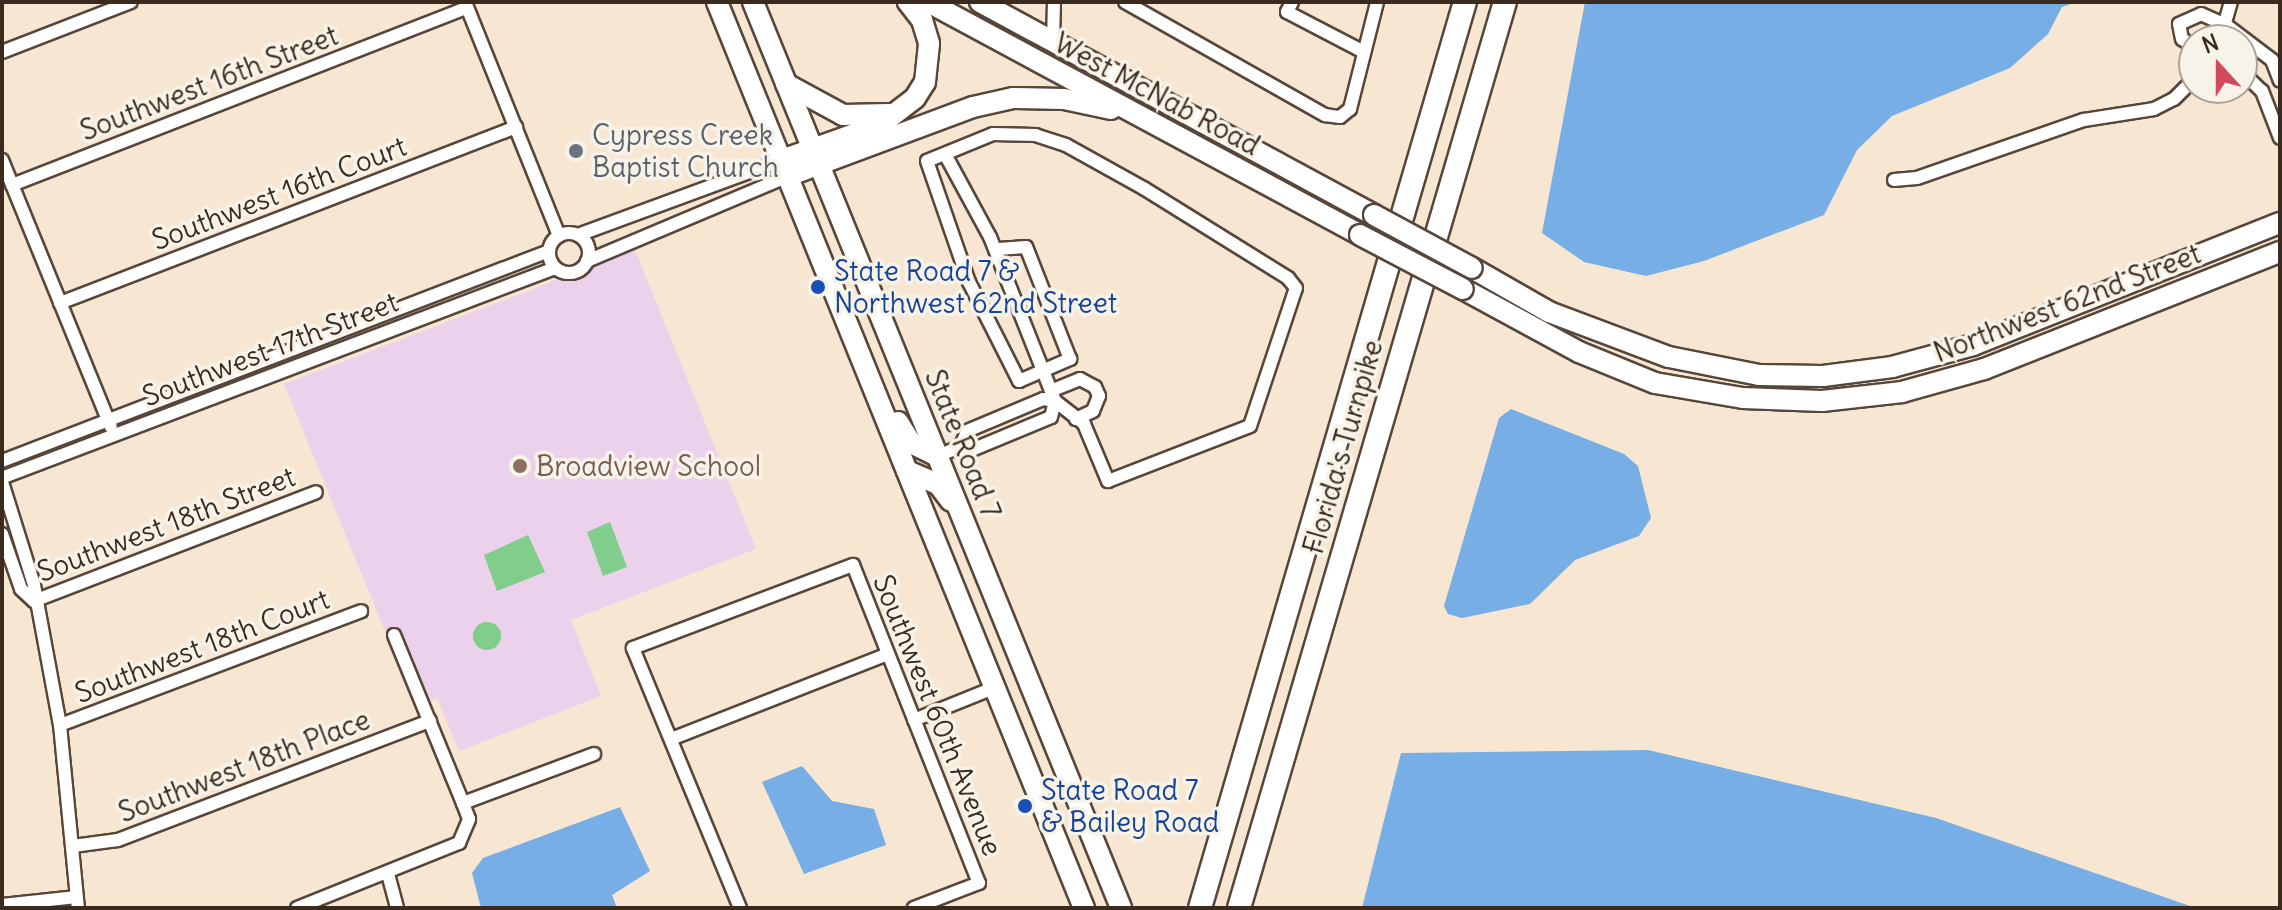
<!DOCTYPE html>
<html>
<head>
<meta charset="utf-8">
<style>
  body { margin:0 }
  #map { position:relative; width:2282px; height:910px; overflow:hidden; background:#f6e6d2; font-family:Delius,sans-serif }
  div>[style] { position:absolute }
  .built>* { inset:0; background:#ebd1eb }
  .green>* { inset:0; background:#80cd8c }
  .round { border-radius:50% }
  .water>* { inset:0; background:#76aee5 }
  .roads { filter:drop-shadow(2px 0 #574639) drop-shadow(-2px 0 #574639) drop-shadow(0 2px #574639) drop-shadow(0 -2px #574639) }
  .minor>* { height:12px; margin:-6px; padding:0 6px; transform-origin:6px; border-radius:6px; background:#fff }
  .minor>.ring { margin:-6px; padding:0; box-sizing:content-box; background:none; border:12px solid #fff; border-radius:50% }
  .primary>* { height:20px; margin:-10px; padding:0 10px; transform-origin:10px; border-radius:10px; background:#fff }
  .motorway>* { height:22px; margin:-11px; padding:0 11px; transform-origin:11px; border-radius:11px; background:#fff }
  .bridges { filter:drop-shadow(2px 0 #574639) drop-shadow(-2px 0 #574639) drop-shadow(0 2px #574639) drop-shadow(0 -2px #574639) }
  .primary-bridge>* { height:20px; margin:-10px; padding:0 10px; transform-origin:10px; border-radius:10px; background:#fff }
  .dots>* { width:22px; height:22px; translate:-50% -50%; box-sizing:border-box; border:4px solid #f7f3e8; border-radius:50% }
  span { translate:-50% -50%; white-space:nowrap; text-align:center; line-height:1.15; -webkit-text-stroke:7px #f7f3e8; paint-order:stroke }
  .street-label { font-size:28px; color:#3b2a1e }
  .worship-label { font-size:28px; color:#5b616d }
  .left { translate:0 -50%; text-align:left }
  .transit-label { font-size:28px; color:#164399 }
  .education-label { font-size:28px; color:#785e54 }
  .frame { position:absolute; inset:0; border:4px solid #3b2a1e; pointer-events:none }
  .north { position:absolute; left:2178px; top:24px; width:80px; height:80px; box-sizing:border-box; background:#f7f3e8; border:2px solid #aca397; border-radius:50%; rotate:339deg; font-size:22px; font-weight:700; line-height:32px; text-align:center; color:#3b2a1e }
  .north::after { content:''; display:block; margin:auto; width:28px; height:36px; background:#d1495b; clip-path:polygon(50% 0,100% 100%,50% 72%,0 100%) }
</style>
</head>
<body>
<div id="map">
  <div class="built">
    <i style="clip-path:polygon(635px 250px,756px 549px,571px 620px,601px 696px,459px 751px,437px 698px,416px 707px,284px 384px)"></i>
  </div>
  <div class="green">
    <i style="clip-path:polygon(610px 522px,627px 567px,603px 576px,587px 532px)"></i>
    <i style="clip-path:polygon(528px 535px,545px 572px,497px 591px,484px 555px)"></i>
    <i class="round" style="left:473px;top:622px;width:28px;height:28px"></i>
  </div>
  <div class="water">
    <i style="clip-path:polygon(1585px 2px,2077px 2px,2062px 7px,2048px 34px,2010px 68px,1892px 116px,1857px 150px,1824px 215px,1704px 261px,1646px 276px,1584px 262px,1542px 233px)"></i>
    <i style="clip-path:polygon(1511px 409px,1624px 454px,1638px 466px,1651px 518px,1639px 536px,1575px 560px,1530px 604px,1462px 618px,1448px 614px,1444px 606px,1499px 418px)"></i>
    <i style="clip-path:polygon(1648px 750px,1936px 818px,2196px 908px,1362px 908px,1401px 753px)"></i>
    <i style="clip-path:polygon(802px 766px,832px 801px,874px 809px,886px 845px,804px 874px,762px 782px)"></i>
    <i style="clip-path:polygon(620px 807px,650px 871px,612px 895px,617px 908px,481px 908px,472px 873px,483px 858px)"></i>
  </div>
  <div class="roads">
    <div class="minor">
      <i style="left:465px;top:2px;width:252px;rotate:68.1deg"></i>
      <i style="left:1125px;top:2px;width:230px;rotate:29.5deg"></i>
      <i style="left:1325px;top:115px;width:15px;rotate:8deg"></i>
      <i style="left:1340px;top:117px;width:13px;rotate:-39deg"></i>
      <i style="left:1350px;top:109px;width:110px;rotate:-75.8deg"></i>
      <i style="left:1292px;top:2px;width:11px;rotate:117deg"></i>
      <i style="left:1287px;top:12px;width:87px;rotate:27.5deg"></i>
      <i style="left:2220px;top:40px;width:40px;rotate:-74deg"></i>
      <i style="left:1053px;top:42px;width:40px;rotate:-88.6deg"></i>
      <i style="left:2194px;top:47px;width:14px;rotate:-146deg"></i>
      <i style="left:2182px;top:39px;width:15px;rotate:-101deg"></i>
      <i style="left:2179px;top:24px;width:24px;rotate:-24deg"></i>
      <i style="left:2201px;top:14px;width:27px;rotate:24deg"></i>
      <i style="left:2226px;top:25px;width:58px;rotate:37.3deg"></i>
      <i style="left:2272px;top:60px;width:22px;rotate:69deg"></i>
      <i style="left:2px;top:52px;width:138px;rotate:-21.2deg"></i>
      <i style="left:2242px;top:72px;width:28px;rotate:44deg"></i>
      <i style="left:2262px;top:91px;width:50px;rotate:69deg"></i>
      <i style="left:2px;top:160px;width:288px;rotate:67.8deg"></i>
      <i style="left:1894px;top:180px;width:23px;rotate:-5deg"></i>
      <i style="left:1917px;top:178px;width:177px;rotate:-19.2deg"></i>
      <i style="left:2084px;top:120px;width:71px;rotate:-8.9deg"></i>
      <i style="left:2154px;top:109px;width:22px;rotate:-27deg"></i>
      <i style="left:2174px;top:99px;width:28px;rotate:-45deg"></i>
      <i style="left:12px;top:185px;width:488px;rotate:-21.3deg"></i>
      <i class="ring" style="left:549px;top:233px;width:28px;height:28px"></i>
      <i style="left:578px;top:235px;width:217px;rotate:-20.2deg"></i>
      <i style="left:587px;top:261px;width:218px;rotate:-22.9deg"></i>
      <i style="left:60px;top:303px;width:489px;rotate:-21.1deg"></i>
      <i style="left:1053px;top:390px;width:29px;rotate:-22deg"></i>
      <i style="left:1080px;top:379px;width:17px;rotate:28deg"></i>
      <i style="left:1095px;top:387px;width:10px;rotate:66deg"></i>
      <i style="left:1099px;top:396px;width:16px;rotate:112deg"></i>
      <i style="left:1093px;top:411px;width:19px;rotate:155deg"></i>
      <i style="left:961px;top:446px;width:16px;rotate:-68deg"></i>
      <i style="left:967px;top:431px;width:82px;rotate:-22.8deg"></i>
      <i style="left:1043px;top:399px;width:12px;rotate:9deg"></i>
      <i style="left:1055px;top:401px;width:37px;rotate:38deg"></i>
      <i style="left:1084px;top:424px;width:62px;rotate:67.2deg"></i>
      <i style="left:1108px;top:481px;width:152px;rotate:-21.2deg"></i>
      <i style="left:1250px;top:426px;width:145px;rotate:-71.6deg"></i>
      <i style="left:1296px;top:288px;width:13px;rotate:-129deg"></i>
      <i style="left:1288px;top:278px;width:168px;rotate:-148.1deg"></i>
      <i style="left:1145px;top:189px;width:90px;rotate:-150.9deg"></i>
      <i style="left:1066px;top:145px;width:32px;rotate:-162deg"></i>
      <i style="left:1036px;top:135px;width:43px;rotate:-178.7deg"></i>
      <i style="left:993px;top:134px;width:71px;rotate:157.8deg"></i>
      <i style="left:927px;top:161px;width:128px;rotate:70.9deg"></i>
      <i style="left:969px;top:282px;width:111px;rotate:63.2deg"></i>
      <i style="left:1019px;top:381px;width:56px;rotate:-23.3deg"></i>
      <i style="left:1070px;top:359px;width:120px;rotate:-111.4deg"></i>
      <i style="left:1026px;top:247px;width:31px;rotate:176deg"></i>
      <i style="left:938px;top:456px;width:25px;rotate:-23deg"></i>
      <i style="left:961px;top:446px;width:13px;rotate:13deg"></i>
      <i style="left:974px;top:449px;width:83px;rotate:-22.6deg"></i>
      <i style="left:1051px;top:417px;width:16px;rotate:-76deg"></i>
      <i style="left:1055px;top:401px;width:176px;rotate:-111.6deg"></i>
      <i style="left:990px;top:237px;width:94px;rotate:-118.5deg"></i>
      <i style="left:2px;top:461px;width:586px;rotate:-21deg"></i>
      <i style="left:4px;top:477px;width:589px;rotate:-20.77deg"></i>
      <i style="left:2px;top:482px;width:108px;rotate:72.7deg"></i>
      <i style="left:34px;top:585px;width:142px;rotate:79.5deg"></i>
      <i style="left:60px;top:725px;width:184px;rotate:84.4deg"></i>
      <i style="left:2px;top:534px;width:58px;rotate:70.9deg"></i>
      <i style="left:21px;top:589px;width:18px;rotate:43deg"></i>
      <i style="left:34px;top:601px;width:302px;rotate:-21.1deg"></i>
      <i style="left:394px;top:635px;width:182px;rotate:67.7deg"></i>
      <i style="left:914px;top:720px;width:88px;rotate:-21.9deg"></i>
      <i style="left:60px;top:725px;width:322px;rotate:-20.7deg"></i>
      <i style="left:671px;top:739px;width:233px;rotate:-21.4deg"></i>
      <i style="left:73px;top:846px;width:45px;rotate:-7.6deg"></i>
      <i style="left:118px;top:840px;width:334px;rotate:-20.9deg"></i>
      <i style="left:388px;top:874px;width:35px;rotate:75deg"></i>
      <i style="left:2px;top:905px;width:75px;rotate:-6.1deg"></i>
      <i style="left:297px;top:908px;width:175px;rotate:-21.9deg"></i>
      <i style="left:459px;top:843px;width:26px;rotate:-67deg"></i>
      <i style="left:469px;top:819px;width:17px;rotate:-111deg"></i>
      <i style="left:463px;top:803px;width:140px;rotate:-20.5deg"></i>
      <i style="left:740px;top:908px;width:281px;rotate:-112.4deg"></i>
      <i style="left:633px;top:648px;width:235px;rotate:-20.7deg"></i>
      <i style="left:853px;top:565px;width:342px;rotate:68.4deg"></i>
      <i style="left:979px;top:883px;width:70px;rotate:159deg"></i>
    </div>
    <div class="primary">
      <i style="left:717px;top:2px;width:978px;rotate:67.95deg"></i>
      <i style="left:753px;top:2px;width:978px;rotate:67.89deg"></i>
      <i style="left:928px;top:2px;width:491px;rotate:28.3deg"></i>
      <i style="left:980px;top:2px;width:448px;rotate:28.4deg"></i>
      <i style="left:786px;top:84px;width:65px;rotate:28.5deg"></i>
      <i style="left:843px;top:115px;width:46px;rotate:-1.2deg"></i>
      <i style="left:782px;top:160px;width:104px;rotate:-19.7deg"></i>
      <i style="left:880px;top:125px;width:44px;rotate:-37.6deg"></i>
      <i style="left:915px;top:98px;width:19px;rotate:-58deg"></i>
      <i style="left:925px;top:82px;width:39px;rotate:-84deg"></i>
      <i style="left:929px;top:43px;width:24px;rotate:-107deg"></i>
      <i style="left:922px;top:20px;width:23px;rotate:-128deg"></i>
      <i style="left:788px;top:176px;width:197px;rotate:-20.5deg"></i>
      <i style="left:973px;top:107px;width:41px;rotate:-12.7deg"></i>
      <i style="left:1013px;top:98px;width:51px;rotate:1.1deg"></i>
      <i style="left:1064px;top:99px;width:48px;rotate:12deg"></i>
      <i style="left:1472px;top:268px;width:89px;rotate:29.7deg"></i>
      <i style="left:1549px;top:312px;width:128px;rotate:20.6deg"></i>
      <i style="left:1669px;top:357px;width:92px;rotate:11.3deg"></i>
      <i style="left:1759px;top:375px;width:64px;rotate:0.9deg"></i>
      <i style="left:1823px;top:376px;width:70px;rotate:-7.4deg"></i>
      <i style="left:1892px;top:367px;width:84px;rotate:-15.2deg"></i>
      <i style="left:1973px;top:345px;width:330px;rotate:-21.7deg"></i>
      <i style="left:1463px;top:289px;width:132px;rotate:28.5deg"></i>
      <i style="left:1579px;top:352px;width:82px;rotate:22.2deg"></i>
      <i style="left:1655px;top:383px;width:89px;rotate:9.7deg"></i>
      <i style="left:1743px;top:398px;width:79px;rotate:2.2deg"></i>
      <i style="left:1822px;top:401px;width:81px;rotate:-6.4deg"></i>
      <i style="left:1902px;top:392px;width:85px;rotate:-15.7deg"></i>
      <i style="left:1984px;top:369px;width:318px;rotate:-21.6deg"></i>
      <i style="left:898px;top:422px;width:25px;rotate:58deg"></i>
      <i style="left:911px;top:443px;width:30px;rotate:26deg"></i>
      <i style="left:907px;top:471px;width:34px;rotate:23deg"></i>
      <i style="left:938px;top:484px;width:21px;rotate:53deg"></i>
    </div>
    <div class="motorway">
      <i style="left:1200px;top:908px;width:944px;rotate:-73.7deg"></i>
      <i style="left:1239px;top:908px;width:944px;rotate:-73.64deg"></i>
    </div>
  </div>
  <div class="bridges">
    <div class="primary-bridge">
      <i style="left:1374px;top:215px;width:111px;rotate:28.4deg"></i>
      <i style="left:1360px;top:235px;width:116px;rotate:27.7deg"></i>
    </div>
  </div>
  <div class="dots">
    <i style="left:576px;top:151px;background:#6b7280"></i>
    <i style="left:818px;top:287px;background:#1a4fb4"></i>
    <i style="left:520px;top:466px;background:#8d6e63"></i>
    <i style="left:1025px;top:806px;background:#1a4fb4"></i>
  </div>
  <div class="street-label">
    <span style="left:209px;top:83px;rotate:-21deg">Southwest 16th Street</span>
    <span style="left:1157px;top:94px;rotate:28deg">West McNab Road</span>
    <span style="left:279px;top:193px;rotate:-21deg">Southwest 16th Court</span>
    <span style="left:2067px;top:303px;rotate:-21deg">Northwest 62nd Street</span>
    <span style="left:270px;top:349px;rotate:-21deg">Southwest 17th Street</span>
    <span style="left:963px;top:444px;rotate:68deg">State Road 7</span>
    <span style="left:1343px;top:447px;rotate:-74deg">Florida's Turnpike</span>
    <span style="left:166px;top:524px;rotate:-21deg">Southwest 18th Street</span>
    <span style="left:202px;top:646px;rotate:-21deg">Southwest 18th Court</span>
    <span style="left:938px;top:715px;rotate:68deg">Southwest 60th Avenue</span>
    <span style="left:244px;top:766px;rotate:-21deg">Southwest 18th Place</span>
  </div>
  <div class="worship-label">
    <span class="left" style="left:592px;top:151px">Cypress Creek<br>Baptist Church</span>
  </div>
  <div class="transit-label">
    <span class="left" style="left:834px;top:287px">State Road 7 &amp;<br>Northwest 62nd Street</span>
    <span class="left" style="left:1041px;top:806px">State Road 7<br>&amp; Bailey Road</span>
  </div>
  <div class="education-label">
    <span class="left" style="left:536px;top:466px">Broadview School</span>
  </div>
  <div class="frame"></div>
  <div class="north">N</div>
</div>
</body>
</html>
